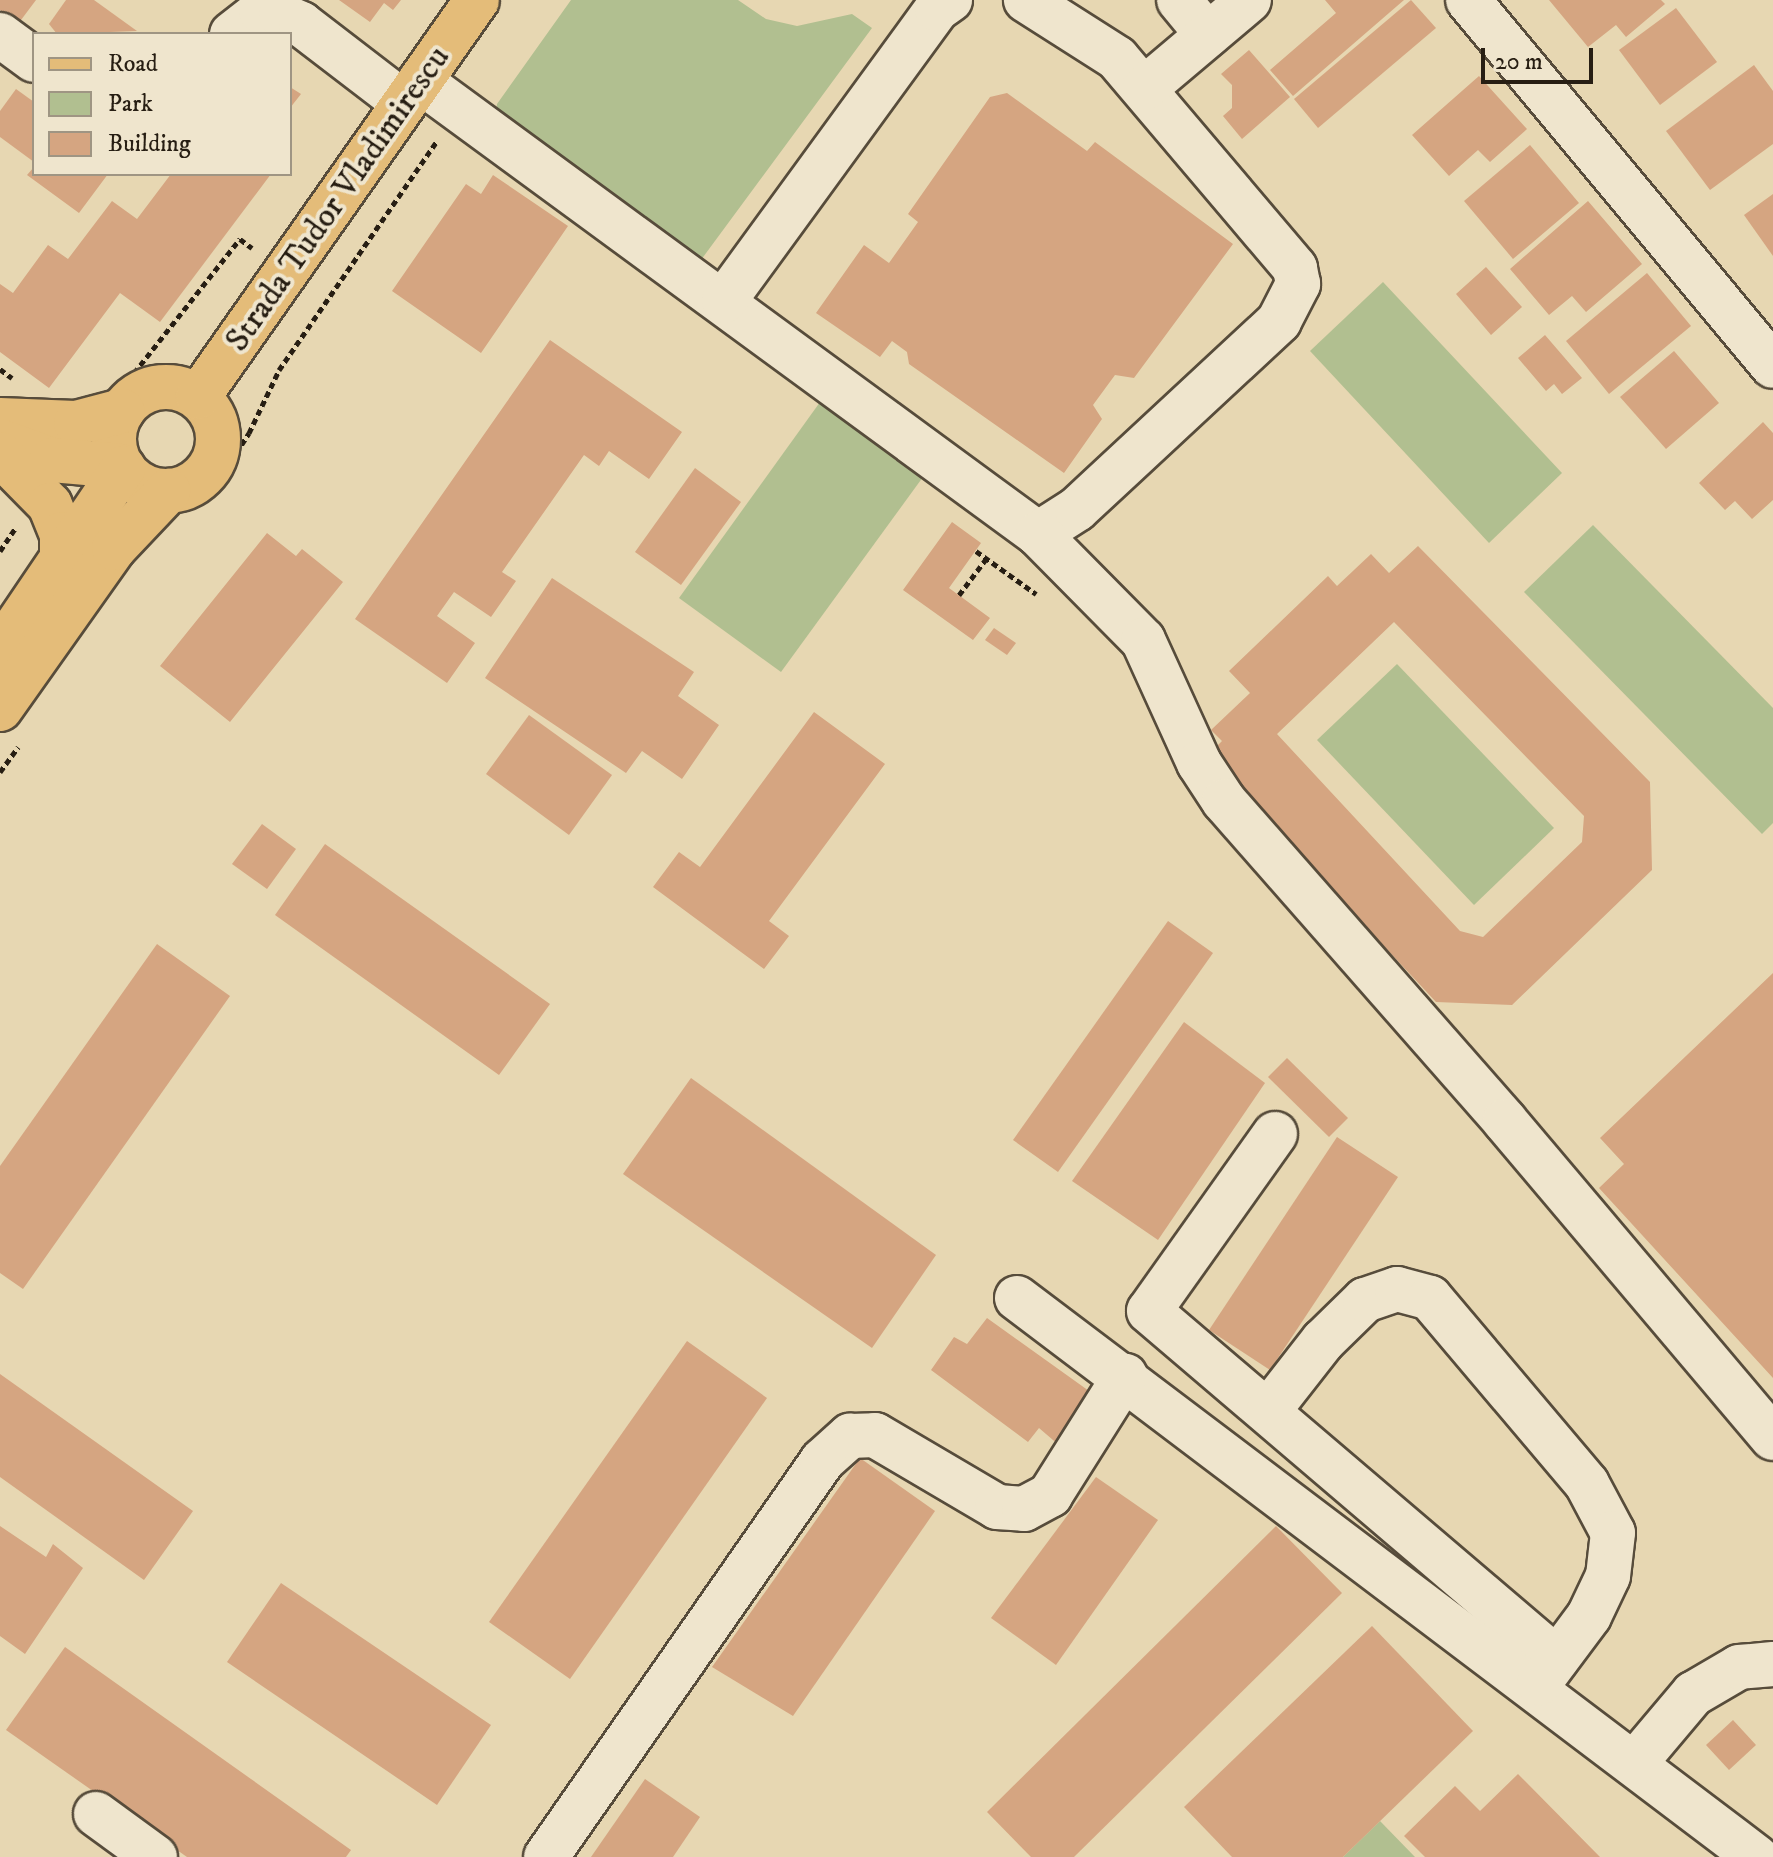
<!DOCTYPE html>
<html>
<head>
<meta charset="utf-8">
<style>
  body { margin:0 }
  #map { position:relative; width:1773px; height:1857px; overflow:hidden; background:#e7d7b2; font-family:"IM FELL DW Pica",serif }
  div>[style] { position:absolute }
  .green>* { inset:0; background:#b1bf90 }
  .building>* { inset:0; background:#d5a581 }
  .path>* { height:5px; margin-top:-2.5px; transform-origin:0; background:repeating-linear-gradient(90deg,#271e13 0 6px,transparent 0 10px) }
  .roads { filter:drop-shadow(2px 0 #574c3b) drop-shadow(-2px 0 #574c3b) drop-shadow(0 2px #574c3b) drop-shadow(0 -2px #574c3b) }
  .minor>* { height:44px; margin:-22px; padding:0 22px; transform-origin:22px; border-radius:22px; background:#efe5cd }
  .major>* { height:44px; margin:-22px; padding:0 22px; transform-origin:22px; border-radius:22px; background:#e4bc79 }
  .major>.ring { margin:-22px; padding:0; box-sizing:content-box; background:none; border:44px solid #e4bc79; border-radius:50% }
  span { translate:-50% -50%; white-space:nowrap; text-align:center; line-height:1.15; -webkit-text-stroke:8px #efe5cd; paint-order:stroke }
  .street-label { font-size:34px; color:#271e13 }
  .legend { position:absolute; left:32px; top:32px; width:260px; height:144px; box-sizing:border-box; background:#efe5cd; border:2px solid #9f9583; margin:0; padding:10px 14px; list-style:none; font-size:24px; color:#271e13 }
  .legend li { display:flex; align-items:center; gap:16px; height:40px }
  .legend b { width:40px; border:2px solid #9f9583 }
  .scale { position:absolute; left:1481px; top:48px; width:112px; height:36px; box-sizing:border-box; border:4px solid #271e13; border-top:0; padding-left:10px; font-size:24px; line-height:28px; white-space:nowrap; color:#271e13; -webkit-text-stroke:6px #efe5cd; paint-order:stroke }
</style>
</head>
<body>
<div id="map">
  <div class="green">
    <i style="clip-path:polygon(571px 0,738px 0,766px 19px,797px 26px,852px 14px,872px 28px,698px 264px,496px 114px,497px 104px)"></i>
    <i style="clip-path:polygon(1383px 282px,1562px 473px,1489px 543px,1310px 351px)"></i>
    <i style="clip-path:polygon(828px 391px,931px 466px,781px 672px,679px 598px)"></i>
    <i style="clip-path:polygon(1593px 525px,1773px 708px,1773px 823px,1762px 834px,1524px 592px)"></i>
    <i style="clip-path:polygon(1397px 664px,1554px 828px,1474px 905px,1317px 740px)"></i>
    <i style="clip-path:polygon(1380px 1821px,1415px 1857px,1343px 1857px)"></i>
  </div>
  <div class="building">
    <i style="clip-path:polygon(0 0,36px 0,18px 24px,0 10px)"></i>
    <i style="clip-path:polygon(66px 0,94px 0,137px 31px,57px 34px,49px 24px)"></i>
    <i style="clip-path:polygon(339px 0,401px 0,393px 10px,384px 3px,370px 22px)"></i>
    <i style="clip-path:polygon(1325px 0,1404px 0,1293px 96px,1270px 70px,1336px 13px)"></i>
    <i style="clip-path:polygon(1411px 0,1436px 28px,1318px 128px,1294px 99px)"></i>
    <i style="clip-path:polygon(1549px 0,1661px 0,1665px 4px,1626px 37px,1616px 25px,1588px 47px)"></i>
    <i style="clip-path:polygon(1676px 8px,1717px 62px,1660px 105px,1619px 50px)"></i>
    <i style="clip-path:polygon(1249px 50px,1290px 97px,1242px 139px,1223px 116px,1232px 108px,1232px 85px,1221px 74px)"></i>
    <i style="clip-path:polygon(1754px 65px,1773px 91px,1773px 144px,1710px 190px,1666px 131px)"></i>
    <i style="clip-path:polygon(1479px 76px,1527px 129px,1490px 162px,1478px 150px,1449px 176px,1412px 135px)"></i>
    <i style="clip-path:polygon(290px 87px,301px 94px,290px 108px)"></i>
    <i style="clip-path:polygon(16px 89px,34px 102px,34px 162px,0 137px,0 111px)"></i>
    <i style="clip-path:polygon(1007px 93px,1087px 151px,1095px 142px,1233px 244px,1134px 378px,1115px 375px,1093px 405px,1102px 419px,1064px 473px,909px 364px,907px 352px,892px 341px,880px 357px,816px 313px,864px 245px,889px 263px,918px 222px,908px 214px,990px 97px)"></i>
    <i style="clip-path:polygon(1530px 145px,1579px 203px,1513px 259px,1464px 201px)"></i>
    <i style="clip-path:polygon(34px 167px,34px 174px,108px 174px,79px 213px,27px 175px)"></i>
    <i style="clip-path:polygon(171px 174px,271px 174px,160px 322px,120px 293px,49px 388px,0 352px,0 284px,13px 293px,48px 245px,68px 259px,112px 201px,137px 219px)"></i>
    <i style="clip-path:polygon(493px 175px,568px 226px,481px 353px,392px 291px,466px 184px,481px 194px)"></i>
    <i style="clip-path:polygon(1773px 194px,1773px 256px,1744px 215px)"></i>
    <i style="clip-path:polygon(1588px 201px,1642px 264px,1586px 312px,1572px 296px,1549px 315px,1510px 269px)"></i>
    <i style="clip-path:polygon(1486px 267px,1522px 307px,1491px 335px,1456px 294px)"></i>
    <i style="clip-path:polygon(1647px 273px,1691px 326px,1609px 394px,1566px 341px)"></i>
    <i style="clip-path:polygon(1545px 335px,1582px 378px,1562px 394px,1554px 384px,1546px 391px,1518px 358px)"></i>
    <i style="clip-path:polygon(550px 340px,682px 432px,649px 479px,609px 451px,599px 466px,584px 455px,502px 572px,516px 581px,491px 617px,454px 592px,437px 616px,475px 643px,447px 683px,355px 619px)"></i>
    <i style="clip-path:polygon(1674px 351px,1719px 403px,1666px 449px,1620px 397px)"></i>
    <i style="clip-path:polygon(1763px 422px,1773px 433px,1773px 500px,1752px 519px,1735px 501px,1725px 510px,1699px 483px)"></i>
    <i style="clip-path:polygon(695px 468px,741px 502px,681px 585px,635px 552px)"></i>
    <i style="clip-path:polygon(952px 522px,981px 543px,949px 588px,990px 618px,973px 640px,903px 590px)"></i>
    <i style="clip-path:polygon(267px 533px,296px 556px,302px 549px,343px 582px,230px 722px,160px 666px)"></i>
    <i style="clip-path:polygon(evenodd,1418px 546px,1650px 782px,1652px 870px,1512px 1005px,1436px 1002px,1207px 756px,1222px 741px,1211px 730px,1250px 693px,1229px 671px,1328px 576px,1337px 586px,1371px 554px,1389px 573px,1418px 546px,1394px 622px,1584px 816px,1582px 842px,1483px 937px,1460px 931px,1277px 734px,1394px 622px)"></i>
    <i style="clip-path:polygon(552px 578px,694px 672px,678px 696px,719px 725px,682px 779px,642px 751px,626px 773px,485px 678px)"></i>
    <i style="clip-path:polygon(994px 628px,1016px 643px,1007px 655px,985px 640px)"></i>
    <i style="clip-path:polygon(814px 712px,885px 764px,769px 921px,789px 936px,764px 969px,653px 887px,679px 852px,700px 867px)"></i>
    <i style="clip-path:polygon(529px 715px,612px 775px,569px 835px,486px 774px)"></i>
    <i style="clip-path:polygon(262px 824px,296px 849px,267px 889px,232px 864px)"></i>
    <i style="clip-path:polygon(325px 844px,550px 1004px,499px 1075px,275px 915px)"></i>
    <i style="clip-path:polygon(1168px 921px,1213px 953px,1058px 1172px,1013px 1140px)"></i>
    <i style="clip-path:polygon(157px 944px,230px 996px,23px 1289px,0 1273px,0 1166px)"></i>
    <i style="clip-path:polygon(1773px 973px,1773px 1378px,1599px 1188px,1624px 1164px,1600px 1138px)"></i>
    <i style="clip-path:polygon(1184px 1022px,1265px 1083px,1158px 1240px,1072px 1181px)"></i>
    <i style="clip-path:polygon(1287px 1058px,1348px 1118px,1329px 1137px,1268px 1077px)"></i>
    <i style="clip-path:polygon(691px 1078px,936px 1255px,872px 1348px,623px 1174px)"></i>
    <i style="clip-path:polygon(1337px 1137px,1398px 1177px,1270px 1370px,1209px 1330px)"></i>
    <i style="clip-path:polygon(987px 1318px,1096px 1396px,1060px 1446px,1039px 1428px,1028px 1442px,931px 1370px,954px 1337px,967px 1344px)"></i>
    <i style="clip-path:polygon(687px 1341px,767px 1398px,570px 1679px,489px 1622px)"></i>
    <i style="clip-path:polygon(0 1374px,193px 1511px,144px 1580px,0 1477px)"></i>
    <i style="clip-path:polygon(860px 1458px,935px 1511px,793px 1716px,712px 1667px)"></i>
    <i style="clip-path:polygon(1096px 1477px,1158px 1520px,1056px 1665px,991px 1618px)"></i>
    <i style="clip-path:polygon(0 1526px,46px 1557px,53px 1544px,83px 1568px,25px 1654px,0 1636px)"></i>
    <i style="clip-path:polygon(1276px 1526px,1342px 1593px,1074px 1857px,1031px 1857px,987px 1812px)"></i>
    <i style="clip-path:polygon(281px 1583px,491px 1725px,437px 1805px,227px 1662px)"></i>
    <i style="clip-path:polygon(1372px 1626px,1473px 1731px,1343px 1857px,1232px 1857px,1184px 1807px)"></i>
    <i style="clip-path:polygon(65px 1647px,351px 1850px,346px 1857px,187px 1857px,6px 1730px)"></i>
    <i style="clip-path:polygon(1733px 1720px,1756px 1745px,1729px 1770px,1706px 1745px)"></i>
    <i style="clip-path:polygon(1518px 1774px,1600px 1857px,1425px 1857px,1404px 1836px,1455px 1786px,1480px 1811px)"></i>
    <i style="clip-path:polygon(645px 1779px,700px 1817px,673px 1857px,591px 1857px)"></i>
  </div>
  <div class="path">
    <i style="left:0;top:369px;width:15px;rotate:37deg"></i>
    <i style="left:134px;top:373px;width:171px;rotate:-51.7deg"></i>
    <i style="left:240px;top:239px;width:15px;rotate:37deg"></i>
    <i style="left:209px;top:495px;width:74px;rotate:-57.2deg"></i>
    <i style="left:249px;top:433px;width:70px;rotate:-64.5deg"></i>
    <i style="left:279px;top:370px;width:278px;rotate:-55.4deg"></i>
    <i style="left:0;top:551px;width:29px;rotate:-56deg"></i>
    <i style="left:976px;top:551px;width:74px;rotate:35.6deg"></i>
    <i style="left:959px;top:595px;width:45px;rotate:-53.1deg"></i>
    <i style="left:0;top:772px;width:31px;rotate:-54deg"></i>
  </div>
  <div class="roads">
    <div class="minor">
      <i style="left:1179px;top:0;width:45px;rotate:50.4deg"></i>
      <i style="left:1468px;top:0;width:476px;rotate:50.2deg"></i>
      <i style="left:232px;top:34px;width:37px;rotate:-38deg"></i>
      <i style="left:261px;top:11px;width:20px;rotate:11deg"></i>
      <i style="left:281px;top:15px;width:22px;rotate:24deg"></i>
      <i style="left:301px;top:24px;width:130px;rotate:37.5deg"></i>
      <i style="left:0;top:35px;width:42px;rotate:36.3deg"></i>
      <i style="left:420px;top:81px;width:766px;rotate:36.24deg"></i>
      <i style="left:1038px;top:534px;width:46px;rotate:-32.7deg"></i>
      <i style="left:1077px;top:509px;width:276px;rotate:-42.9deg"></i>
      <i style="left:1279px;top:321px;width:42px;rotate:-62.8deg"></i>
      <i style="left:1298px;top:284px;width:16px;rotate:-101deg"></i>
      <i style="left:1295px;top:268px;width:275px;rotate:-130.3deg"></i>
      <i style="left:1117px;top:58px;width:108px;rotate:-147.5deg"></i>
      <i style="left:1145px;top:88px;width:136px;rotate:-40.2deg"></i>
      <i style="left:724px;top:301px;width:361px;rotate:-53.9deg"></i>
      <i style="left:937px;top:9px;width:16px;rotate:-35deg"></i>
      <i style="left:1038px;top:534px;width:149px;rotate:45.3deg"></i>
      <i style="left:1143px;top:640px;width:135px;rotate:65.5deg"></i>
      <i style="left:1199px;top:763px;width:45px;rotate:56.7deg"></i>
      <i style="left:1224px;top:801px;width:426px;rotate:48.7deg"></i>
      <i style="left:1505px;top:1121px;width:415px;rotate:49.8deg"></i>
      <i style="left:1275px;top:1134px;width:217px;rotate:125.4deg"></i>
      <i style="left:1149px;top:1311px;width:536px;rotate:40.46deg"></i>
      <i style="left:1017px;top:1298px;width:927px;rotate:37.1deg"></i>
      <i style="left:1269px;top:1410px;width:88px;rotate:-52deg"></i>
      <i style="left:1323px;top:1341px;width:59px;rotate:-44.3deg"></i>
      <i style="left:1365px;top:1300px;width:34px;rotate:-19deg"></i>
      <i style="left:1397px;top:1289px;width:34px;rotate:15deg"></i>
      <i style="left:1430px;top:1298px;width:243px;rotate:49.8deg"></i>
      <i style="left:1587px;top:1484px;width:55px;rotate:62deg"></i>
      <i style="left:1613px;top:1533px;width:43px;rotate:96.6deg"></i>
      <i style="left:1608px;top:1576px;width:44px;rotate:115.4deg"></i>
      <i style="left:1589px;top:1616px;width:84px;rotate:126.7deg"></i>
      <i style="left:1634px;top:1764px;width:92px;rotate:-49.9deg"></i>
      <i style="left:1693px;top:1694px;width:53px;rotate:-30.4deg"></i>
      <i style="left:1739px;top:1667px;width:34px;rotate:-5deg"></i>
      <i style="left:96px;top:1814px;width:73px;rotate:36.1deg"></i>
      <i style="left:546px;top:1857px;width:483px;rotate:-55.1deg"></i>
      <i style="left:822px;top:1461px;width:38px;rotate:-42deg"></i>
      <i style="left:850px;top:1436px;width:25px;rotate:-2deg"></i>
      <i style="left:875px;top:1435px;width:142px;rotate:30.5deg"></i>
      <i style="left:997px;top:1507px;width:27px;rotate:4deg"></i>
      <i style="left:1024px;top:1509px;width:30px;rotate:-28deg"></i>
      <i style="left:1050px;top:1495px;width:141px;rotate:-57.8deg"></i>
    </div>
    <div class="major">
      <i class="ring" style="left:114px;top:387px;width:60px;height:60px"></i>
      <i style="left:198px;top:397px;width:485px;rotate:-54.9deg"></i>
      <i style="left:0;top:420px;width:76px;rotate:2.3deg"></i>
      <i style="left:76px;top:423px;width:48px;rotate:-14.6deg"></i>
      <i style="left:0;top:441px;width:55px;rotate:20.1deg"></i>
      <i style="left:52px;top:460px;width:69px;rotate:5deg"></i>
      <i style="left:0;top:454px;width:71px;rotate:45.6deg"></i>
      <i style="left:50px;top:505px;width:31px;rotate:68deg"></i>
      <i style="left:62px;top:534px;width:19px;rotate:90deg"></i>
      <i style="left:0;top:650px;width:220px;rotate:-55.9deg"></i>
      <i style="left:0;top:709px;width:197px;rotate:-54.7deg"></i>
      <i style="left:114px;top:548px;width:79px;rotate:-46.5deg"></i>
    </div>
  </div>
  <div class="street-label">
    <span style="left:338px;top:199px;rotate:-55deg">Strada Tudor Vladimirescu</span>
  </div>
  <ul class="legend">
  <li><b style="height:10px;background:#e4bc79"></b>Road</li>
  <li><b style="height:22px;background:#b1bf90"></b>Park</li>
  <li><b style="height:22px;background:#d5a581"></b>Building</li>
  </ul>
  <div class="scale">20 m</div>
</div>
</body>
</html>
